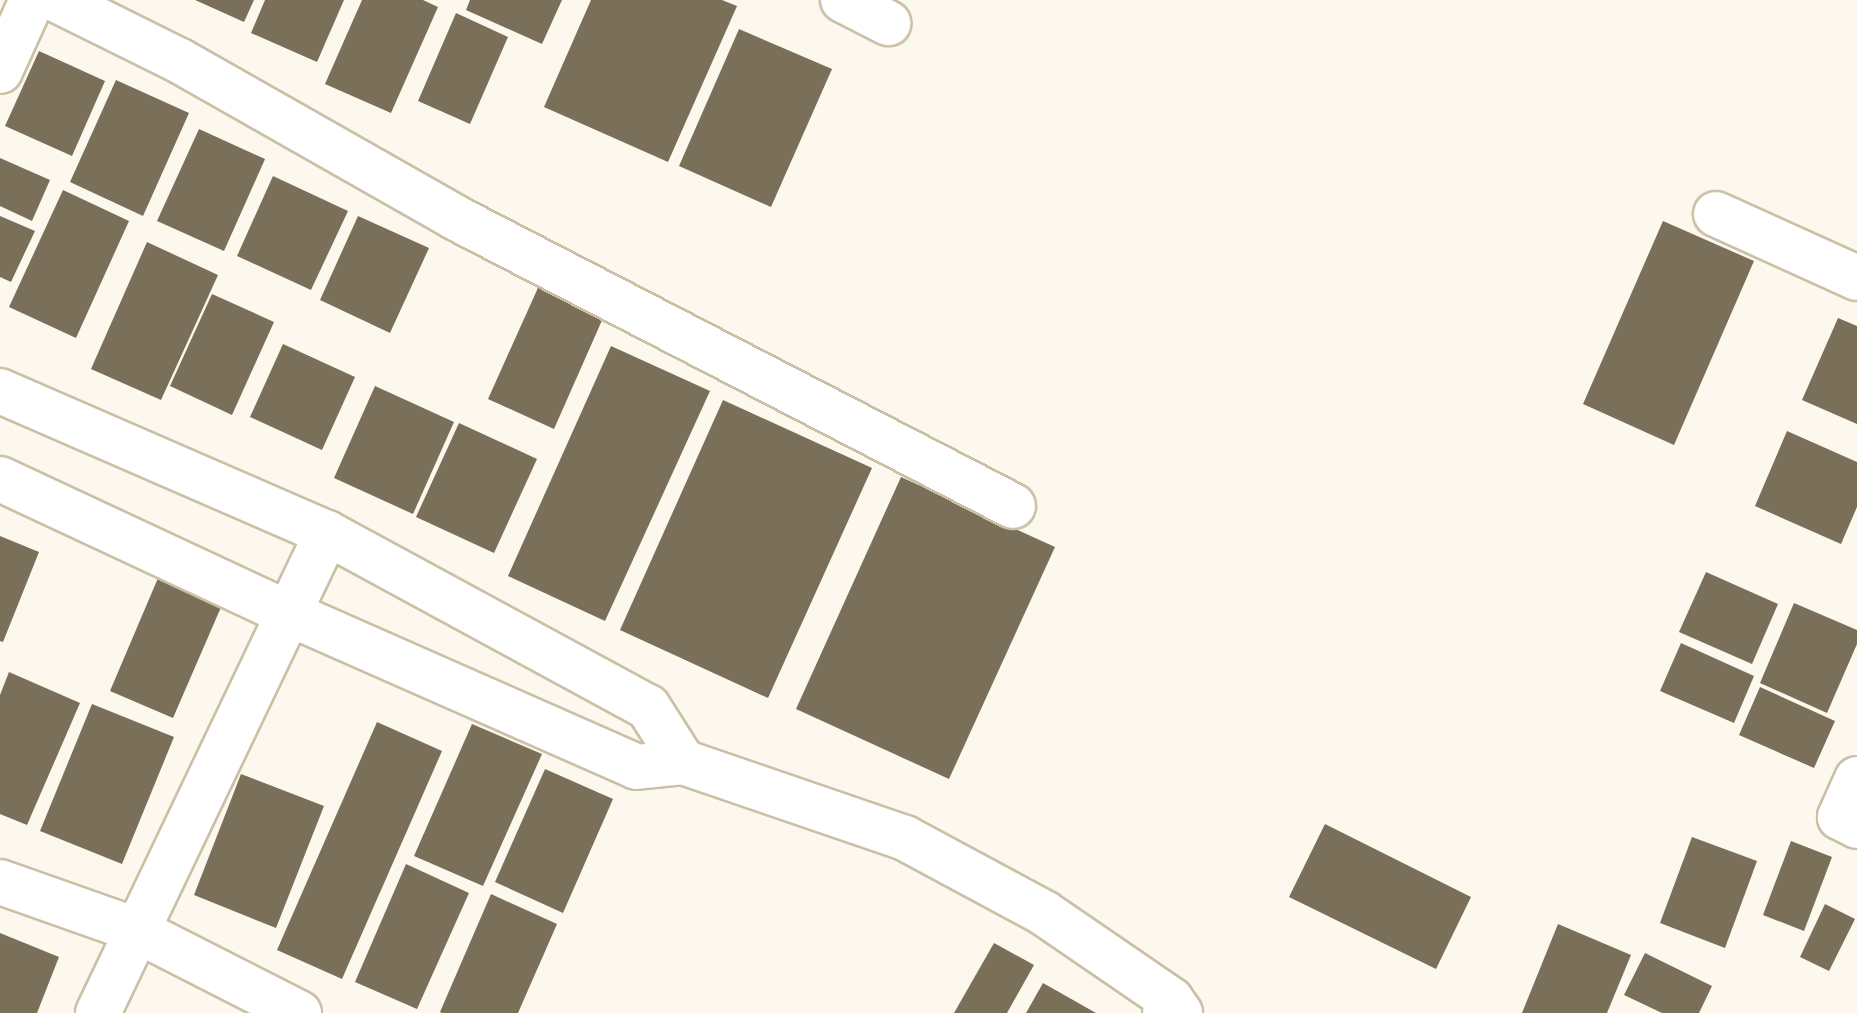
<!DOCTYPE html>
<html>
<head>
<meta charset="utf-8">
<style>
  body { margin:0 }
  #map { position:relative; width:1857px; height:1013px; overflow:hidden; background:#fdf8ee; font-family:"Exo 2",sans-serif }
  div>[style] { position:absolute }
  .building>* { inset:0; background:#7a6f58 }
  .roads { filter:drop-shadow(2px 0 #cbbfa6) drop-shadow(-2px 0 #cbbfa6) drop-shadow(0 2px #cbbfa6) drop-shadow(0 -2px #cbbfa6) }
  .minor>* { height:44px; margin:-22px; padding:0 22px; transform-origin:22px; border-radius:22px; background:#fff }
  .tertiary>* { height:44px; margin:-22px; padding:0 22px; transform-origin:22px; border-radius:22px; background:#fff }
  span { translate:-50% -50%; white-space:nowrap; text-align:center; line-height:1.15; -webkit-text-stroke:6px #fdf8ee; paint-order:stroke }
</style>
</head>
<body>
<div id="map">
  <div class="building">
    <i style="clip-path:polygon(195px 0,254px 0,244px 22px)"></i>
    <i style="clip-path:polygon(265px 0,344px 0,317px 62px,251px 33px)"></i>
    <i style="clip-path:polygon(362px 0,423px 0,438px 7px,391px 113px,325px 84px)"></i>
    <i style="clip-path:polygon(470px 0,562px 0,542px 44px,466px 10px)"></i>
    <i style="clip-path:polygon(591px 0,722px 0,737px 6px,668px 162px,544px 107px)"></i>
    <i style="clip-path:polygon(456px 13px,508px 37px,470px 124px,418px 101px)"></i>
    <i style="clip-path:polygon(739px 29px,832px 69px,771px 207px,679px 166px)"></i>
    <i style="clip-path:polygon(39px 51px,105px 81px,72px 156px,5px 126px)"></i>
    <i style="clip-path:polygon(116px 80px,189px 113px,143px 216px,70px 182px)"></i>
    <i style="clip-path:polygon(199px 129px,265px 159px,224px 251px,157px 221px)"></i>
    <i style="clip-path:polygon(0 158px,50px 180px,32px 221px,0 206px)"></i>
    <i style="clip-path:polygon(273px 176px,348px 211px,311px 290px,237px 256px)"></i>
    <i style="clip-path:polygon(63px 190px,129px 221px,76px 338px,9px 307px)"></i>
    <i style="clip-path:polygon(0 216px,35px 231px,11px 282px,0 277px)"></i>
    <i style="clip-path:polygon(358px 216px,429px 248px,390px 333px,320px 300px)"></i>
    <i style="clip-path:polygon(1663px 221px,1754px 261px,1674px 445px,1583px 404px)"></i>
    <i style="clip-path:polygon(147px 242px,218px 275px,161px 400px,91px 369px)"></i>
    <i style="clip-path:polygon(546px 270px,611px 300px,554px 429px,488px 399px)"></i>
    <i style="clip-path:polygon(212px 294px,274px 322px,232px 415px,170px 386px)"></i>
    <i style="clip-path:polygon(1838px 318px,1857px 326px,1857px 424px,1802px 400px)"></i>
    <i style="clip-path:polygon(283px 344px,355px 377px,322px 450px,250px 417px)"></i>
    <i style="clip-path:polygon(611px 346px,710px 391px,605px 621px,508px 576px)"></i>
    <i style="clip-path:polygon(375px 386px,454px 422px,413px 514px,334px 478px)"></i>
    <i style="clip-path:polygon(723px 400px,872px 468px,768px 698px,620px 630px)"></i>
    <i style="clip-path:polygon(459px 423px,537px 459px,494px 553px,416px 517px)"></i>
    <i style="clip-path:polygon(1787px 431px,1857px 462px,1857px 507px,1841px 544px,1755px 506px)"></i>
    <i style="clip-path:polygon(901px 477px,1055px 547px,949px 779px,796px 709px)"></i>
    <i style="clip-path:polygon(0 536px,39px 552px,3px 642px,0 641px)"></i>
    <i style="clip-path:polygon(161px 571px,225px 598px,173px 718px,110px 691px)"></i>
    <i style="clip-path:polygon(1706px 572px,1778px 604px,1752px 664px,1679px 632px)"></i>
    <i style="clip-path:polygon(1794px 603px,1857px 630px,1857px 644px,1827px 713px,1760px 683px)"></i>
    <i style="clip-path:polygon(1681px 643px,1754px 676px,1734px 723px,1660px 691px)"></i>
    <i style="clip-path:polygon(9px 672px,80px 703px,27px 825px,0 814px,0 695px)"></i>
    <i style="clip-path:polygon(1760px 687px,1835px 721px,1814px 768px,1739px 735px)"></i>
    <i style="clip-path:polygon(92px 704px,174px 737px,122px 864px,40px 831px)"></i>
    <i style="clip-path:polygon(377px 722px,442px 751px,342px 979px,277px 950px)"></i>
    <i style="clip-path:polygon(472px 724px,542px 754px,483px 886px,414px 856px)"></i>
    <i style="clip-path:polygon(545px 769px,613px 799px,563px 913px,495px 882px)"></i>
    <i style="clip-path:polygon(241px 774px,324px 806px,276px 928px,194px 895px)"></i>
    <i style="clip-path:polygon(1325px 824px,1471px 897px,1436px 969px,1289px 897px)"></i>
    <i style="clip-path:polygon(1692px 837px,1757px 861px,1725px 948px,1660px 923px)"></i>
    <i style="clip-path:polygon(1791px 841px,1832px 857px,1804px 931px,1763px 915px)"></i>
    <i style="clip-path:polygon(406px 864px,469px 893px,417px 1009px,355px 982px)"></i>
    <i style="clip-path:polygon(491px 894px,557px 924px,518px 1013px,442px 1013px,440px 1012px)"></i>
    <i style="clip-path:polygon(1825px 904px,1855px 919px,1829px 971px,1800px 957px)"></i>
    <i style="clip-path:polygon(1558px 924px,1631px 955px,1607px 1013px,1522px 1013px)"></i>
    <i style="clip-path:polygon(0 933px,59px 957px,37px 1013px,0 1013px)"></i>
    <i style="clip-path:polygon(994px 943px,1034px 965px,1007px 1013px,954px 1013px)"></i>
    <i style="clip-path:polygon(1645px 953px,1712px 986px,1699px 1013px,1662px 1013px,1624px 995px)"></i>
    <i style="clip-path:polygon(1043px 983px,1096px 1013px,1026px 1013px)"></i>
  </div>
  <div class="roads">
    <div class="minor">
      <i style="left:57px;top:0;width:137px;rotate:26.4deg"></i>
      <i style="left:180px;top:61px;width:318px;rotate:29.6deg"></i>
      <i style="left:456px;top:218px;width:627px;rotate:27.34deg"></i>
      <i style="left:843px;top:0;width:51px;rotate:27.1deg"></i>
      <i style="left:0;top:71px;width:78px;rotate:-65.7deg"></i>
      <i style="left:1716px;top:214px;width:155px;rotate:24.4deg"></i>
      <i style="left:0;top:391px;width:357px;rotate:23.5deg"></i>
      <i style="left:327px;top:533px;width:365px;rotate:28.5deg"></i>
      <i style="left:648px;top:707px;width:65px;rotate:57.5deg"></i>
      <i style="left:0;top:479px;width:318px;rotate:25deg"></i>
      <i style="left:288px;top:613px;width:381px;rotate:23.8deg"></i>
      <i style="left:637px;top:767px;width:46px;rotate:-6.2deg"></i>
      <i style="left:683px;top:762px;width:235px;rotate:18.9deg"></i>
      <i style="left:905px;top:838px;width:158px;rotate:28.3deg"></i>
      <i style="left:1044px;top:913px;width:154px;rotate:34.4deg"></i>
      <i style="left:1171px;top:1000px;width:16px;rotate:55deg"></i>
      <i style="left:1857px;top:779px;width:42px;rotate:114.1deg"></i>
      <i style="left:1840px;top:817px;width:19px;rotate:28deg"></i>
      <i style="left:0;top:882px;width:144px;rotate:19.4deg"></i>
      <i style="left:136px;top:930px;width:183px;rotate:27deg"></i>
      <i style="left:98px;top:1013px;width:532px;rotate:-64.49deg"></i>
    </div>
    <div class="tertiary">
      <i style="left:1165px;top:1013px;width:14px;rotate:-65deg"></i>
    </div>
  </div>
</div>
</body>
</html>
